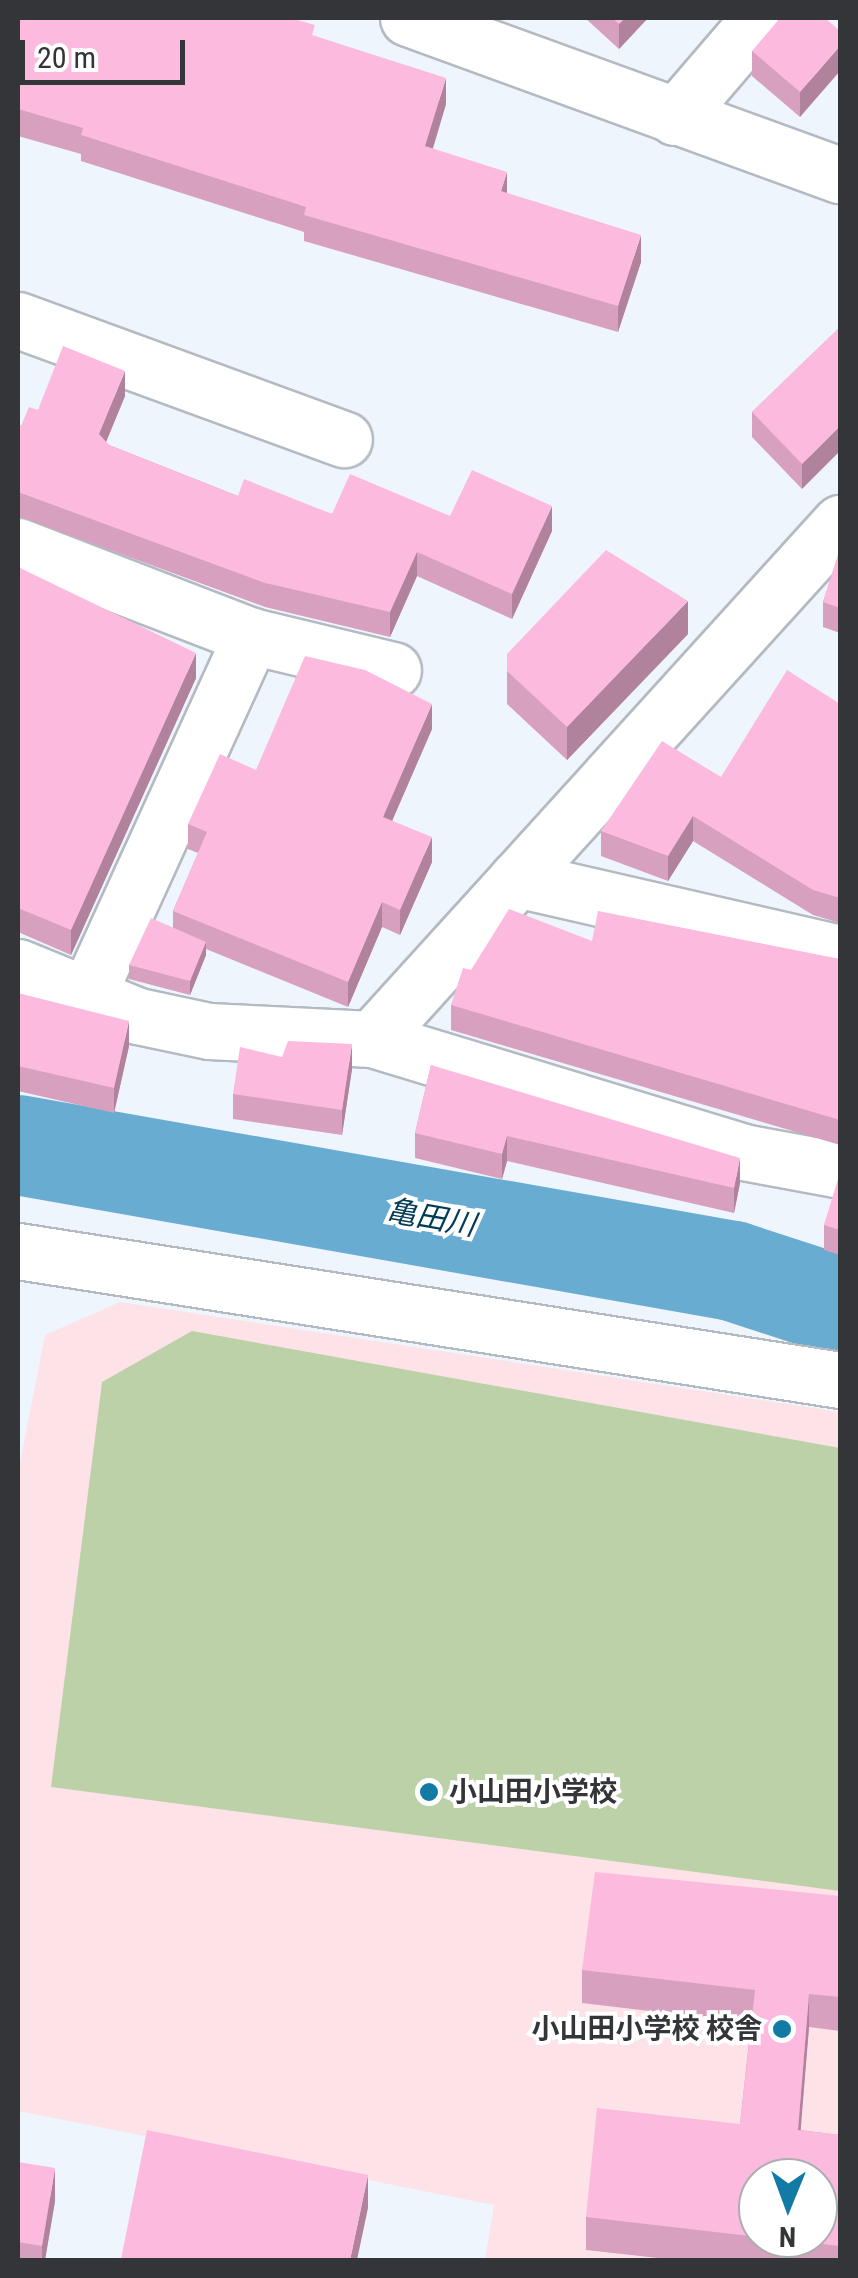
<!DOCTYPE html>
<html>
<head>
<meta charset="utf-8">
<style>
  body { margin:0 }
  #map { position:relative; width:858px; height:2278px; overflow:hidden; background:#eff5fd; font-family:"Roboto Condensed","Noto Sans JP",sans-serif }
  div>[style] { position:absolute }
  .education>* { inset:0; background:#fde3e8 }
  .green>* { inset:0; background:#bdd1a9 }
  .river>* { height:100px; margin:-50px; padding:0 50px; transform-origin:50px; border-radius:50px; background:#69acd2 }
  .roads { filter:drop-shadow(2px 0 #b4bac1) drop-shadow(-2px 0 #b4bac1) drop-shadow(0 2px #b4bac1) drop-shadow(0 -2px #b4bac1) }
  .minor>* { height:55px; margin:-27.5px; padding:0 27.5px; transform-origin:27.5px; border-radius:27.5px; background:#fff }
  .wall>* { inset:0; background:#d8a0bf }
  .shaded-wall>* { inset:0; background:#b0829b }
  .building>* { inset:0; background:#fbbade }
  .dots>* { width:28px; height:28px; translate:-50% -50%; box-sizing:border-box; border:5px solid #fff; border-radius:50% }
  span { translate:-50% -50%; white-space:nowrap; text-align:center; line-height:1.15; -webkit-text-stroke:8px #fff; paint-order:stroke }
  .poi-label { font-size:28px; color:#333538; font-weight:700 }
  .left { translate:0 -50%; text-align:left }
  .right { translate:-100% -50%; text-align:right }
  .water-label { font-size:30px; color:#013b56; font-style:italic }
  .frame { position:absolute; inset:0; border:20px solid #333538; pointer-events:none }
  .north { position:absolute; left:738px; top:2158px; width:100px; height:100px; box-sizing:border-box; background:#fff; border:2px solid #adaeaf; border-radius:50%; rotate:181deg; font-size:28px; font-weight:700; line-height:40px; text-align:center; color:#333538 }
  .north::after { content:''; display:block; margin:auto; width:35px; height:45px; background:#127ba5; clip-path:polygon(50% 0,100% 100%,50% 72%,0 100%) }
  .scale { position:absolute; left:20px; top:40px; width:165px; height:45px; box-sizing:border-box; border:5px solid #333538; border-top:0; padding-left:12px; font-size:30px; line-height:35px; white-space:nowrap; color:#333538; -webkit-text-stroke:8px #fff; paint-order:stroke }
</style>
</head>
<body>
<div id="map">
  <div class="education">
    <i style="clip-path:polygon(evenodd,120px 1302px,840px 1412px,840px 2260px,485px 2260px,494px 2205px,18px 2111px,18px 1473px,45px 1335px,120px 1302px,758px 2178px,818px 2178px,818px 2238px,758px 2238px,758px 2178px)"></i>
  </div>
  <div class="green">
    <i style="clip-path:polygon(192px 1331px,840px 1448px,840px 1891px,51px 1787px,102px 1382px)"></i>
  </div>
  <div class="river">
    <i style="left:18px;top:1145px;width:726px;rotate:9.99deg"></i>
    <i style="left:733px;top:1271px;width:113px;rotate:18.1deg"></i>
  </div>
  <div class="roads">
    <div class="minor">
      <i style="left:408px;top:18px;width:460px;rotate:20deg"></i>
      <i style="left:675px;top:117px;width:130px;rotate:-49.4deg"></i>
      <i style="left:18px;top:320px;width:347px;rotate:20.1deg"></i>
      <i style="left:18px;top:546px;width:250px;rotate:21.1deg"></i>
      <i style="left:251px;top:636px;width:146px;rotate:13.5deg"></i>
      <i style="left:517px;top:879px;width:331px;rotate:12.9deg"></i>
      <i style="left:18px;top:967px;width:130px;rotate:22.2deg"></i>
      <i style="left:138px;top:1016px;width:73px;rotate:11.9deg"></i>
      <i style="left:209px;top:1031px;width:163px;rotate:2.8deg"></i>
      <i style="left:372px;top:1039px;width:388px;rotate:16.9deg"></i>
      <i style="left:743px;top:1152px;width:99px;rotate:10.5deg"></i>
      <i style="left:87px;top:996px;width:396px;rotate:-65.5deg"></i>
      <i style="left:372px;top:1039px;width:697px;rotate:-47.79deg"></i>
      <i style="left:18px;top:1251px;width:832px;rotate:8.92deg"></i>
    </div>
  </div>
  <div class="wall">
    <i style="clip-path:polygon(18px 18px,315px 36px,446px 104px,433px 149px,507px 193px,641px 262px,618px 332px,304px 241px,304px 232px,81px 161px,81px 154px,18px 136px)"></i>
    <i style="clip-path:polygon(585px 18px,648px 18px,619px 49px)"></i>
    <i style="clip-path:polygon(825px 18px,800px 117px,752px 76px,752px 51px)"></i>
    <i style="clip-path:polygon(840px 327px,802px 489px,752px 437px,752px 412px)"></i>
    <i style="clip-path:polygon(125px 396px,106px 442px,109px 445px,238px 496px,332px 514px,450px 516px,552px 531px,512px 619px,417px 576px,390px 637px,265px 607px,18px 516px,18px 424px,21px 426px,38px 410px)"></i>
    <i style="clip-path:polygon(840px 549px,840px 633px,823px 627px,823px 602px)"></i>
    <i style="clip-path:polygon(18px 567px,196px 678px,71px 955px,18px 932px)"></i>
    <i style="clip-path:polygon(688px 634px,567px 760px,507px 704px,507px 654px)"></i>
    <i style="clip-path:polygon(840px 704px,840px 923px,813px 915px,693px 841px,668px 881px,601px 856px,601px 831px,721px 777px)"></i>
    <i style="clip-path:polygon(432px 729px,392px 820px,432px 862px,400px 935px,382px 927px,348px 1007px,206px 949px,206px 955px,190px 995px,129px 979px,129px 965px,173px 928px,173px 911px,198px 853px,188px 849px,188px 824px,256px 770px)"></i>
    <i style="clip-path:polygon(592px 941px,840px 959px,840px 1145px,451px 1030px,451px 1005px,471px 970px)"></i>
    <i style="clip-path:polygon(18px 993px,129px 1046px,114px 1113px,18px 1091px)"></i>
    <i style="clip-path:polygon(282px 1057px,352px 1069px,342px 1135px,233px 1119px,233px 1094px)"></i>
    <i style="clip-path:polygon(431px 1065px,740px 1183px,734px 1213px,507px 1161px,502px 1179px,415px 1158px,415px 1133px)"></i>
    <i style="clip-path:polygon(840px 1180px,840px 1255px,824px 1250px,824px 1225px)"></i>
    <i style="clip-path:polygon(evenodd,840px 1896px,840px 2031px,809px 2027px,800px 2130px,840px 2135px,840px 2260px,676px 2260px,586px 2250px,586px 2217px,740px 2124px,751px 2023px,582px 2003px,582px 1970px,840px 1896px,758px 2178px,818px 2238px,758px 2238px,758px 2178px)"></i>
    <i style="clip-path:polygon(18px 2162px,55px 2201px,45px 2260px,18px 2260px)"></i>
  </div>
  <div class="shaded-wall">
    <i style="clip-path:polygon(625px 18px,648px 18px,619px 49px,619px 24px)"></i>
    <i style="clip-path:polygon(840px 46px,840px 71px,800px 117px,800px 92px)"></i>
    <i style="clip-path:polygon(446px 78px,446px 104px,425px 173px,425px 146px)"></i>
    <i style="clip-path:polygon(507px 172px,507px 198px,501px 191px)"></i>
    <i style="clip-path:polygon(641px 235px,641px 262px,618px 332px,618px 306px)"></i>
    <i style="clip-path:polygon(125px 371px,125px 396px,99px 459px,99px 434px)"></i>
    <i style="clip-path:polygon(840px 426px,840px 451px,802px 489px,802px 464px)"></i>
    <i style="clip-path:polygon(552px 506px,552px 531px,512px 619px,512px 594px)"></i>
    <i style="clip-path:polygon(417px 552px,417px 576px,390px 637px,390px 612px)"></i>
    <i style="clip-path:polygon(688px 601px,688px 634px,567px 760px,567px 727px)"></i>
    <i style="clip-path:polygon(196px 653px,196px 678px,71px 955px,71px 930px)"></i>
    <i style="clip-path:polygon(432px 704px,432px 729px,383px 842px,383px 817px)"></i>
    <i style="clip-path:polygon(693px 816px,693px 841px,668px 881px,668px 856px)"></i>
    <i style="clip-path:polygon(432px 837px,432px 862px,400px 935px,400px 910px)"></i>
    <i style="clip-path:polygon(382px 902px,382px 927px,348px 1007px,348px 982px)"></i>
    <i style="clip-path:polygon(206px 942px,206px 955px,190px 995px,190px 981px)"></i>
    <i style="clip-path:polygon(129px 1021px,129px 1046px,114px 1113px,114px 1088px)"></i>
    <i style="clip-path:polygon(352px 1044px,352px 1069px,342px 1135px,342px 1110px)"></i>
    <i style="clip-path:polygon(507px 1136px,507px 1161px,502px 1179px,502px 1154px)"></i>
    <i style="clip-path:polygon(740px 1158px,740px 1183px,734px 1213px,734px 1188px)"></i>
    <i style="clip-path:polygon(809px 1994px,809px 2027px,798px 2163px,798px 2130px)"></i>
    <i style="clip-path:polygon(55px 2168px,55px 2201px,45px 2260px,42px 2260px,42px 2246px)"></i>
    <i style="clip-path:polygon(368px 2175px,368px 2208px,357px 2260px,350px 2260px)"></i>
  </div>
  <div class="building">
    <i style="clip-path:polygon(18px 18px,290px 18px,315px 25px,312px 35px,446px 78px,425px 146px,507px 172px,501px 191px,641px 235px,618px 306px,304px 215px,306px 207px,81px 135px,83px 128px,18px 109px)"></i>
    <i style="clip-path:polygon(612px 18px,625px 18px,619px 24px)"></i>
    <i style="clip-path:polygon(780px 18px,825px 18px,840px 31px,840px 46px,800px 92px,752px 51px)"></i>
    <i style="clip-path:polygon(840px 327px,840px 426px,802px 464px,752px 412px)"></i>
    <i style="clip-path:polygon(63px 346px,125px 371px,99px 434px,109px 445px,238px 496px,244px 479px,332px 514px,350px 474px,450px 516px,472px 470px,552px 506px,512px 594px,417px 552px,390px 612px,265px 583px,18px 492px,18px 424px,21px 426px,29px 407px,38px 410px)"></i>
    <i style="clip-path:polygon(840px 549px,840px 608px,823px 602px)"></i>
    <i style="clip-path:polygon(606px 550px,688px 601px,567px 727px,507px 671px,507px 654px)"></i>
    <i style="clip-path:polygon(18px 567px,196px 653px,71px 930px,18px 908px)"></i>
    <i style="clip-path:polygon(305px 656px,365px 670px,432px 704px,383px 817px,432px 837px,400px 910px,382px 902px,348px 982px,173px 911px,207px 832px,188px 824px,220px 754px,256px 770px)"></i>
    <i style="clip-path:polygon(787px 670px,840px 704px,840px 898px,813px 890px,693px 816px,668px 856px,601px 831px,662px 741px,721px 777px)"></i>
    <i style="clip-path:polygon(509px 909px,592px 941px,598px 911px,840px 959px,840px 1120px,451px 1005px,463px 968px,471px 970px)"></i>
    <i style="clip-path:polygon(151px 918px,206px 942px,190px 981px,129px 965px)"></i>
    <i style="clip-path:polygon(18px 993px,129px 1021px,114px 1088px,18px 1066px)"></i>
    <i style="clip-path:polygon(288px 1041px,352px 1044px,342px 1110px,233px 1094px,240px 1047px,282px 1057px)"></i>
    <i style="clip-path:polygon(431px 1065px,740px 1158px,734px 1188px,507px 1136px,502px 1154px,415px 1133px)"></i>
    <i style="clip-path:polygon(838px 1179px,840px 1180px,840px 1230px,824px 1225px)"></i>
    <i style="clip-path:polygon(595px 1872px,840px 1896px,840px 1997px,809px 1994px,798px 2130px,840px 2135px,840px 2246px,769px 2238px,818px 2238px,818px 2178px,758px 2178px,758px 2237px,586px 2217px,597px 2108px,740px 2124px,755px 1990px,582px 1970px)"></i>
    <i style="clip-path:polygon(147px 2130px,368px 2175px,350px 2260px,128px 2260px,121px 2259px)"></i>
    <i style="clip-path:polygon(18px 2162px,55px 2168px,42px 2246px,18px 2242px)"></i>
  </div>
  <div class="dots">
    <i style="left:429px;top:1792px;background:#127ba5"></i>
    <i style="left:782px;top:2029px;background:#127ba5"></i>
  </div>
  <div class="poi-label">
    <span class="left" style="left:449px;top:1792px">小山田小学校</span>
    <span class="right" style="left:762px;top:2029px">小山田小学校 校舎</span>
  </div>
  <div class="water-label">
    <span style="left:431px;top:1218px;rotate:10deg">亀田川</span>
  </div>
  <div class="frame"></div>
  <div class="north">N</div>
  <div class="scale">20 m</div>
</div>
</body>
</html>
